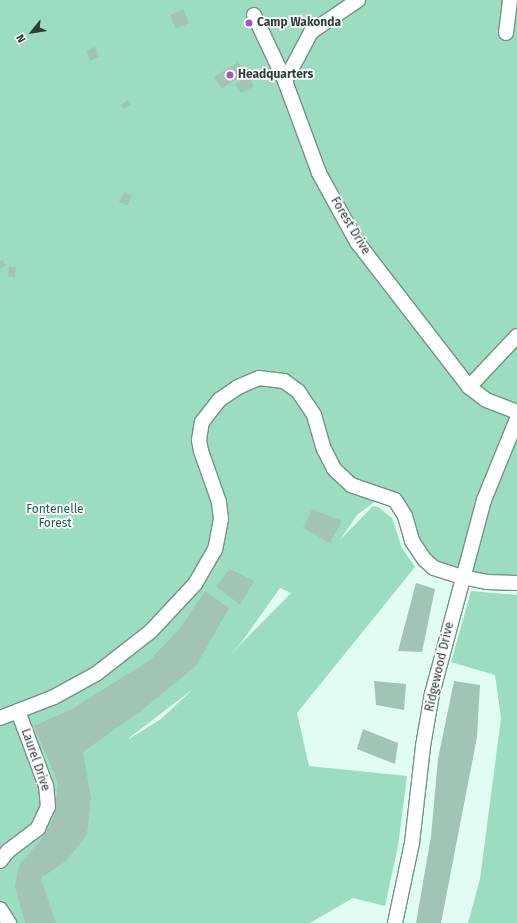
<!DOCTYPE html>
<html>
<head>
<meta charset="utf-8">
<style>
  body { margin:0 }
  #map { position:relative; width:517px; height:923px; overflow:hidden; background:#e1fdf1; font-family:"Fira Sans",sans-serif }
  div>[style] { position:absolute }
  .green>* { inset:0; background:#9cdcc1 }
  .building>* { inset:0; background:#a1c4b5 }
  .roads { filter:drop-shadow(1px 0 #729485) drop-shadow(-1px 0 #729485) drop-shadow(0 1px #729485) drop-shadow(0 -1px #729485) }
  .minor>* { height:14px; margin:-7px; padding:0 7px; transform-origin:7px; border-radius:7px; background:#fff }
  .dots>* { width:11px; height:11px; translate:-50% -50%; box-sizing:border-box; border:2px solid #fff; border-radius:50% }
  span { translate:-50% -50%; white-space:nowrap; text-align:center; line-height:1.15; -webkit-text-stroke:3.5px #fff; paint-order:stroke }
  .poi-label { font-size:12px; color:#2f3d37; font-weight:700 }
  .left { translate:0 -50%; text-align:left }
  .street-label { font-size:12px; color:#2f3d37 }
  .park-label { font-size:12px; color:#23624c }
  .north { position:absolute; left:12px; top:12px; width:40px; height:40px; -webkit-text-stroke:3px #fff; paint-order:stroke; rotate:240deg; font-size:11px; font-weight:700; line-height:16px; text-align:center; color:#2f3d37 }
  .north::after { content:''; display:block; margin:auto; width:14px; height:18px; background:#2f3d37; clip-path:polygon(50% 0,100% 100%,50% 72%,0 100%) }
</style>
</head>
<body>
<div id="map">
  <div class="green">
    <i style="clip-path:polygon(evenodd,0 0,517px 0,517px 590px,487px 589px,476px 583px,442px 576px,397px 509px,380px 498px,357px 515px,340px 540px,373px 506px,378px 507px,392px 518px,402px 548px,415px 567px,297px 713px,309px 766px,407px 776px,398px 846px,385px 906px,353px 898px,310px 923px,0 923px,0 0,280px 588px,291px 593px,228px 657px,241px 643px,280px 588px,0 0,193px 689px,161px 719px,129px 739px,129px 738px,193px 689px)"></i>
    <i style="clip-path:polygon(471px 591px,517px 595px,517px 923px,468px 923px,480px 879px,501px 718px,495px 675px,451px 662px)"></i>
  </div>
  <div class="building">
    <i style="clip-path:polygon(183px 9px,189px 23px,176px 29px,170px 15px)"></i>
    <i style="clip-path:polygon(95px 47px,99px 57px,90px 61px,86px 50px)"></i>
    <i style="clip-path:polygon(238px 62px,245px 74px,222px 88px,214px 77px)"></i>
    <i style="clip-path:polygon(249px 76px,254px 86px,241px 93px,235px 84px)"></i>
    <i style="clip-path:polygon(128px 100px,131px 104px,124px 109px,121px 105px)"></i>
    <i style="clip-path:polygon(124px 192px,132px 196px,127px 206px,119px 202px)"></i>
    <i style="clip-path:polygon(2px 260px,6px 265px,0 269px,0 261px)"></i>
    <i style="clip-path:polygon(9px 266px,16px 267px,15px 277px,8px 276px)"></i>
    <i style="clip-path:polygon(312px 509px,342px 521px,330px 543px,303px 528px)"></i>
    <i style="clip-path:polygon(230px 569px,254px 581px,240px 605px,216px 586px)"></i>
    <i style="clip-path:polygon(416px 583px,435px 589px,422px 652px,398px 651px)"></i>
    <i style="clip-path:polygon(205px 591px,229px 608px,196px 666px,142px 710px,83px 752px,91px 798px,87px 835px,66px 861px,41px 878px,56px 923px,25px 923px,15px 886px,19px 865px,41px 840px,54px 818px,58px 783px,34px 726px,72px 709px,150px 660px,181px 627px)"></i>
    <i style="clip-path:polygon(374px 681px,406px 684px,404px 710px,376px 705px)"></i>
    <i style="clip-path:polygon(454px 681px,480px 685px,477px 737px,441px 923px,416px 923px,431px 836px,438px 759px)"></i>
    <i style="clip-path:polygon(363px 729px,398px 743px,395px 764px,357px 749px)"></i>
  </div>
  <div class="roads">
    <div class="minor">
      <i style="left:254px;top:15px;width:73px;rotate:64.8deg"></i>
      <i style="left:285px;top:81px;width:98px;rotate:69.7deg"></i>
      <i style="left:319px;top:173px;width:79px;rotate:61.2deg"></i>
      <i style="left:357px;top:242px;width:183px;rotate:52.3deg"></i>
      <i style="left:469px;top:387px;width:21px;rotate:37deg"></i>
      <i style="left:486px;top:400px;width:33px;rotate:21deg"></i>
      <i style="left:506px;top:33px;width:33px;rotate:-83deg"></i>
      <i style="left:285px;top:81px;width:55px;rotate:-62deg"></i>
      <i style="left:311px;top:32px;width:57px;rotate:-34.2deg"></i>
      <i style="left:469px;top:387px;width:70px;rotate:-46.7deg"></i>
      <i style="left:0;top:718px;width:58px;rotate:-21.3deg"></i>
      <i style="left:54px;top:697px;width:48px;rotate:-28.7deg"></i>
      <i style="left:96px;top:674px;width:70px;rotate:-38deg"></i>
      <i style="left:151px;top:631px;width:64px;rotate:-46.9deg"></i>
      <i style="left:195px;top:584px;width:39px;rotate:-60deg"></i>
      <i style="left:215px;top:550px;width:32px;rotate:-79deg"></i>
      <i style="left:221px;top:519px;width:17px;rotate:-97deg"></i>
      <i style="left:219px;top:502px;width:54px;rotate:-109.4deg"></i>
      <i style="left:201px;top:451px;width:11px;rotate:-100deg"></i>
      <i style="left:199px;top:440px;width:18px;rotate:-81deg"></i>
      <i style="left:202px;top:422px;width:28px;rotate:-52deg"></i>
      <i style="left:219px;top:400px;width:23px;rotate:-34deg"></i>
      <i style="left:238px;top:387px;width:23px;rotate:-23deg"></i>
      <i style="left:259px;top:378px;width:25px;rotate:7deg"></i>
      <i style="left:284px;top:381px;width:17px;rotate:36deg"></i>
      <i style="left:298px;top:391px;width:29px;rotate:56deg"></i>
      <i style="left:314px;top:415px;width:35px;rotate:74deg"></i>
      <i style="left:324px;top:449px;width:22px;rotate:63deg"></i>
      <i style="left:334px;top:469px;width:23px;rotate:43deg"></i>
      <i style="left:351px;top:485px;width:46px;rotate:18.8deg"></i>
      <i style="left:395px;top:500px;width:19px;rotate:58deg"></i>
      <i style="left:405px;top:516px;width:26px;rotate:74deg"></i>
      <i style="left:412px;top:541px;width:23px;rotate:56deg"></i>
      <i style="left:425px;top:560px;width:12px;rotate:42deg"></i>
      <i style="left:434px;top:568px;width:29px;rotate:18deg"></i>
      <i style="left:462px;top:577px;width:25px;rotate:11deg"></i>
      <i style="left:487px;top:582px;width:30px;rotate:2deg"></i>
      <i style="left:0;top:861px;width:13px;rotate:-51deg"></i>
      <i style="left:8px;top:851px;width:38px;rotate:-37deg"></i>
      <i style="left:38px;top:828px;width:23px;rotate:-65deg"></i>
      <i style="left:48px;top:807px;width:21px;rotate:-95deg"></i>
      <i style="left:46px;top:786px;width:80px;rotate:-110.5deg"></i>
      <i style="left:0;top:909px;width:17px;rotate:57deg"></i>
      <i style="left:395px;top:923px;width:82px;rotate:-78deg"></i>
      <i style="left:412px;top:843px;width:98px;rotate:-83.5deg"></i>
      <i style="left:423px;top:746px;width:53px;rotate:-80.2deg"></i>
      <i style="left:432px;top:694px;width:201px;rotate:-75deg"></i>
      <i style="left:484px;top:500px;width:87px;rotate:-67.8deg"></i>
    </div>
  </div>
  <div class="dots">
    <i style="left:249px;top:23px;background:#a652c1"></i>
    <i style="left:230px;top:75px;background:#a652c1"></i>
  </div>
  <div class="poi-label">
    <span class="left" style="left:257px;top:23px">Camp Wakonda</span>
    <span class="left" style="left:238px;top:75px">Headquarters</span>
  </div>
  <div class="street-label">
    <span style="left:350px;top:226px;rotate:59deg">Forest Drive</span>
    <span style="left:440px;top:667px;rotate:-77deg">Ridgewood Drive</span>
    <span style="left:35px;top:760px;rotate:71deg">Laurel Drive</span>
  </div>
  <div class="park-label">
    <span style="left:55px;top:517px">Fontenelle<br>Forest</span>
  </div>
  <div class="north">N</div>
</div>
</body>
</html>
